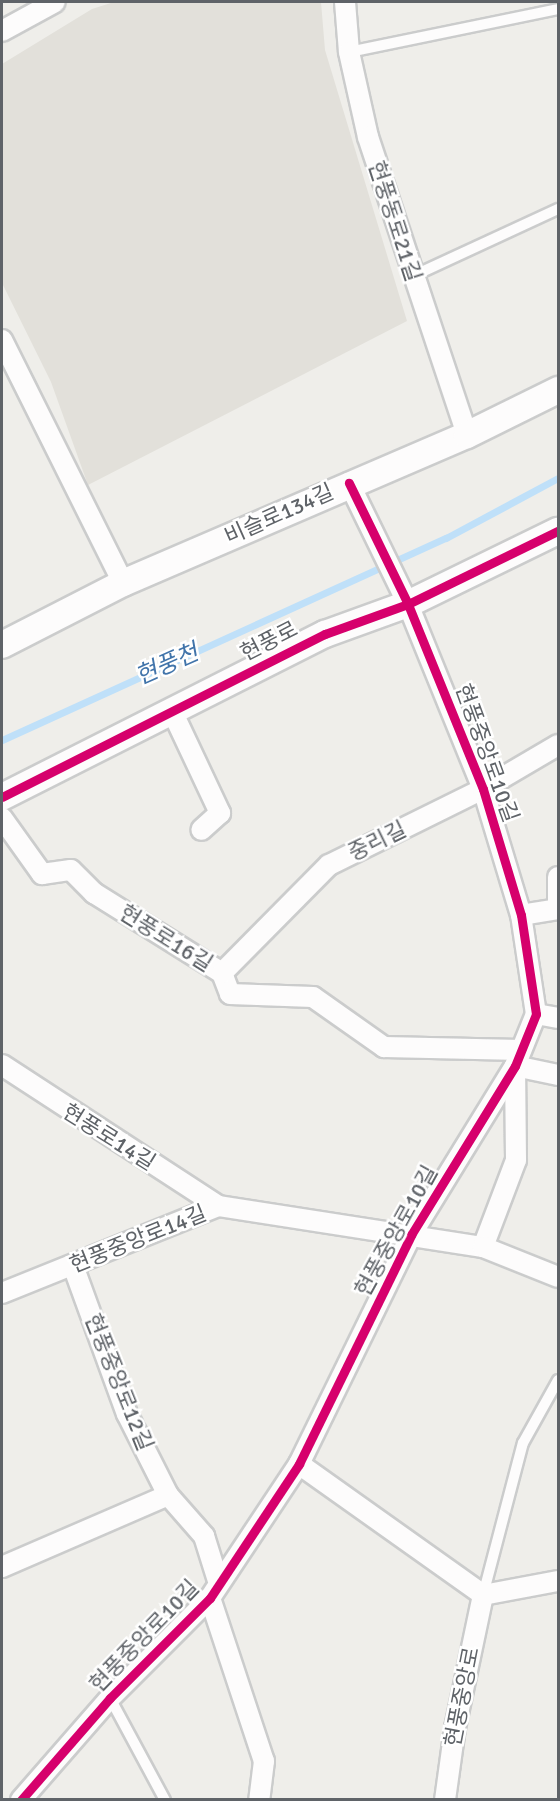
<!DOCTYPE html>
<html>
<head>
<meta charset="utf-8">
<style>
  body { margin:0 }
  #map { position:relative; width:560px; height:1801px; overflow:hidden; background:#efeeea; font-family:Signika,"Noto Sans KR",sans-serif }
  div>[style] { position:absolute }
  .education>* { inset:0; background:#e2e0da }
  .stream>* { height:7px; margin:-3.5px; padding:0 3.5px; transform-origin:3.5px; border-radius:3.5px; background:#bfe0f9 }
  .roads { filter:drop-shadow(2px 0 #cbcccc) drop-shadow(-2px 0 #cbcccc) drop-shadow(0 2px #cbcccc) drop-shadow(0 -2px #cbcccc) }
  .service>* { height:10px; margin:-5px; padding:0 5px; transform-origin:5px; border-radius:5px; background:#fdfcfc }
  .minor>* { height:20px; margin:-10px; padding:0 10px; transform-origin:10px; border-radius:10px; background:#fdfcfc }
  .tertiary>* { height:26px; margin:-13px; padding:0 13px; transform-origin:13px; border-radius:13px; background:#fdfcfc }
  .cycleway>* { height:9px; margin:-4.5px; padding:0 4.5px; transform-origin:4.5px; border-radius:4.5px; background:#d6006c }
  span { translate:-50% -50%; white-space:nowrap; text-align:center; line-height:1.15; -webkit-text-stroke:5px #fff; paint-order:stroke }
  .street-label { font-size:22px; color:#5f6368 }
  .water-label { font-size:24px; color:#4174aa; font-style:italic }
  .frame { position:absolute; inset:0; border:3px solid #5f6368; pointer-events:none }
</style>
</head>
<body>
<div id="map">
  <div class="education">
    <i style="clip-path:polygon(114px 2px,321px 2px,325px 50px,407px 321px,88px 485px,51px 382px,2px 283px,2px 64px,92px 9px)"></i>
  </div>
  <div class="stream">
    <i style="left:2px;top:740px;width:488px;rotate:-24.5deg"></i>
    <i style="left:446px;top:538px;width:127px;rotate:-28.2deg"></i>
  </div>
  <div class="roads">
    <div class="service">
      <i style="left:349px;top:52px;width:213px;rotate:-11.6deg"></i>
      <i style="left:413px;top:276px;width:160px;rotate:-24.8deg"></i>
      <i style="left:483px;top:1595px;width:157px;rotate:-75.3deg"></i>
      <i style="left:523px;top:1443px;width:72px;rotate:-60.9deg"></i>
      <i style="left:110px;top:1698px;width:116px;rotate:61.7deg"></i>
    </div>
    <div class="minor">
      <i style="left:345px;top:2px;width:50px;rotate:85.4deg"></i>
      <i style="left:349px;top:52px;width:87px;rotate:77.4deg"></i>
      <i style="left:368px;top:137px;width:314px;rotate:71.6deg"></i>
      <i style="left:2px;top:31px;width:60px;rotate:-28.7deg"></i>
      <i style="left:2px;top:340px;width:271px;rotate:63.5deg"></i>
      <i style="left:172px;top:711px;width:113px;rotate:64.8deg"></i>
      <i style="left:220px;top:813px;width:25px;rotate:138deg"></i>
      <i style="left:2px;top:818px;width:69px;rotate:54.5deg"></i>
      <i style="left:42px;top:874px;width:29px;rotate:-8deg"></i>
      <i style="left:71px;top:870px;width:33px;rotate:45deg"></i>
      <i style="left:94px;top:893px;width:151px;rotate:32deg"></i>
      <i style="left:222px;top:973px;width:22px;rotate:69deg"></i>
      <i style="left:230px;top:994px;width:83px;rotate:2.1deg"></i>
      <i style="left:313px;top:997px;width:87px;rotate:35.2deg"></i>
      <i style="left:384px;top:1047px;width:137px;rotate:1.3deg"></i>
      <i style="left:521px;top:915px;width:37px;rotate:-9deg"></i>
      <i style="left:558px;top:909px;width:32px;rotate:-90deg"></i>
      <i style="left:222px;top:973px;width:152px;rotate:-45.3deg"></i>
      <i style="left:329px;top:865px;width:172px;rotate:-26.3deg"></i>
      <i style="left:483px;top:789px;width:87px;rotate:-30.4deg"></i>
      <i style="left:536px;top:1014px;width:22px;rotate:10deg"></i>
      <i style="left:2px;top:1065px;width:258px;rotate:33.1deg"></i>
      <i style="left:483px;top:1247px;width:93px;rotate:-69.2deg"></i>
      <i style="left:516px;top:1160px;width:94px;rotate:-90.6deg"></i>
      <i style="left:515px;top:1066px;width:44px;rotate:11.8deg"></i>
      <i style="left:2px;top:1293px;width:233px;rotate:-21.9deg"></i>
      <i style="left:218px;top:1206px;width:268px;rotate:8.8deg"></i>
      <i style="left:483px;top:1247px;width:81px;rotate:21.8deg"></i>
      <i style="left:299px;top:1464px;width:226px;rotate:35.4deg"></i>
      <i style="left:483px;top:1595px;width:76px;rotate:-10.6deg"></i>
      <i style="left:168px;top:1495px;width:55px;rotate:48.7deg"></i>
      <i style="left:204px;top:1536px;width:50px;rotate:72.6deg"></i>
      <i style="left:2px;top:1567px;width:181px;rotate:-23.4deg"></i>
      <i style="left:168px;top:1495px;width:91px;rotate:-116.8deg"></i>
      <i style="left:127px;top:1414px;width:158px;rotate:-110deg"></i>
      <i style="left:210px;top:1598px;width:172px;rotate:71.7deg"></i>
      <i style="left:264px;top:1761px;width:39px;rotate:97deg"></i>
      <i style="left:21px;top:1800px;width:135px;rotate:-48.9deg"></i>
      <i style="left:110px;top:1698px;width:141px;rotate:-45deg"></i>
      <i style="left:210px;top:1598px;width:161px;rotate:-56.4deg"></i>
      <i style="left:299px;top:1464px;width:255px;rotate:-63.9deg"></i>
      <i style="left:411px;top:1235px;width:198px;rotate:-58.4deg"></i>
      <i style="left:515px;top:1066px;width:56px;rotate:-68deg"></i>
      <i style="left:536px;top:1014px;width:100px;rotate:-98.6deg"></i>
      <i style="left:521px;top:915px;width:132px;rotate:-106.8deg"></i>
      <i style="left:483px;top:789px;width:200px;rotate:-112.1deg"></i>
      <i style="left:408px;top:604px;width:135px;rotate:-116deg"></i>
      <i style="left:445px;top:1800px;width:73px;rotate:-82.1deg"></i>
      <i style="left:455px;top:1728px;width:136px;rotate:-78.1deg"></i>
    </div>
    <div class="tertiary">
      <i style="left:2px;top:645px;width:136px;rotate:-27.1deg"></i>
      <i style="left:123px;top:583px;width:374px;rotate:-23.3deg"></i>
      <i style="left:467px;top:435px;width:102px;rotate:-26.3deg"></i>
      <i style="left:2px;top:797px;width:362px;rotate:-26.8deg"></i>
      <i style="left:325px;top:634px;width:88px;rotate:-19.9deg"></i>
      <i style="left:408px;top:604px;width:167px;rotate:-26deg"></i>
    </div>
  </div>
  <div class="cycleway">
    <i style="left:2px;top:797px;width:362px;rotate:-26.8deg"></i>
    <i style="left:325px;top:634px;width:88px;rotate:-19.9deg"></i>
    <i style="left:408px;top:604px;width:167px;rotate:-26deg"></i>
    <i style="left:21px;top:1800px;width:135px;rotate:-48.9deg"></i>
    <i style="left:110px;top:1698px;width:141px;rotate:-45deg"></i>
    <i style="left:210px;top:1598px;width:161px;rotate:-56.4deg"></i>
    <i style="left:299px;top:1464px;width:255px;rotate:-63.9deg"></i>
    <i style="left:411px;top:1235px;width:198px;rotate:-58.4deg"></i>
    <i style="left:515px;top:1066px;width:56px;rotate:-68deg"></i>
    <i style="left:536px;top:1014px;width:100px;rotate:-98.6deg"></i>
    <i style="left:521px;top:915px;width:132px;rotate:-106.8deg"></i>
    <i style="left:483px;top:789px;width:200px;rotate:-112.1deg"></i>
    <i style="left:408px;top:604px;width:135px;rotate:-116deg"></i>
  </div>
  <div class="street-label">
    <span style="left:395px;top:221px;rotate:72deg">현풍동로21길</span>
    <span style="left:279px;top:514px;rotate:-24deg">비슬로134길</span>
    <span style="left:269px;top:641px;rotate:-27deg">현풍로</span>
    <span style="left:487px;top:753px;rotate:70deg">현풍중앙로10길</span>
    <span style="left:377px;top:841px;rotate:-26deg">중리길</span>
    <span style="left:166px;top:938px;rotate:32deg">현풍로16길</span>
    <span style="left:109px;top:1137px;rotate:32deg">현풍로14길</span>
    <span style="left:396px;top:1231px;rotate:-61deg">현풍중앙로10길</span>
    <span style="left:138px;top:1239px;rotate:-22deg">현풍중앙로14길</span>
    <span style="left:119px;top:1382px;rotate:68deg">현풍중앙로12길</span>
    <span style="left:144px;top:1636px;rotate:-46deg">현풍중앙로10길</span>
    <span style="left:462px;top:1697px;rotate:-79deg">현풍중앙로</span>
  </div>
  <div class="water-label">
    <span style="left:167px;top:665px;rotate:-24deg">현풍천</span>
  </div>
  <div class="frame"></div>
</div>
</body>
</html>
